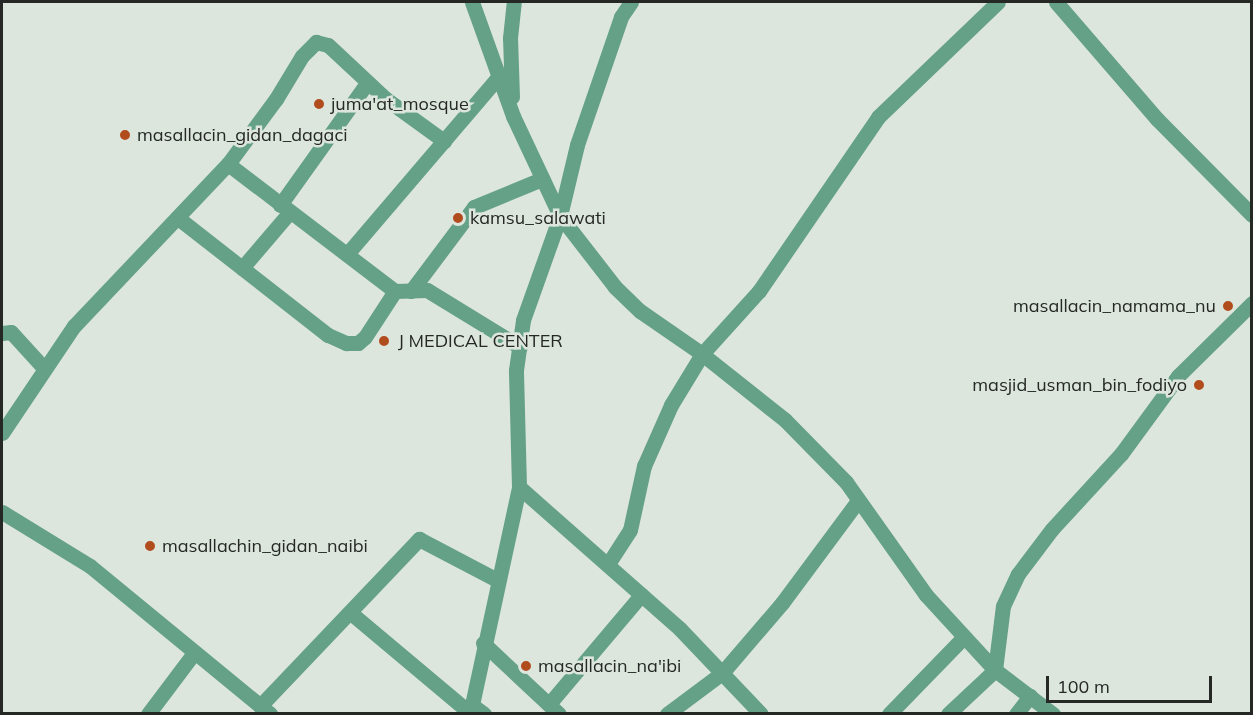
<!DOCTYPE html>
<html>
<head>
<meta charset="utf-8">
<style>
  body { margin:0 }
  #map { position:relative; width:1253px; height:715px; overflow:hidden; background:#dce6dc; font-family:Mulish,sans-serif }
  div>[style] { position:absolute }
  .minor>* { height:15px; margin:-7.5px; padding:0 7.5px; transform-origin:7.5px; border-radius:7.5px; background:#65a187 }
  .dots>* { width:16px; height:16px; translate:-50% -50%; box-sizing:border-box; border:3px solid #dce6dc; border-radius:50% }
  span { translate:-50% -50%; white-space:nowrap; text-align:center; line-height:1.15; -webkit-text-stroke:5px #dce6dc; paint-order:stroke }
  .poi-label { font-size:18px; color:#252825 }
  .left { translate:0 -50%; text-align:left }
  .right { translate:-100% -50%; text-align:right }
  .frame { position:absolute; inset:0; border:3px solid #252825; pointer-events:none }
  .scale { position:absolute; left:1046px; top:676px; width:166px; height:27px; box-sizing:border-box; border:3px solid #252825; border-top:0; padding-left:8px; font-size:18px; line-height:21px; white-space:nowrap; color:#252825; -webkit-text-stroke:4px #dce6dc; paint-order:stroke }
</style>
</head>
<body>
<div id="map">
  <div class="minor">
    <i style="left:631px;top:2px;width:18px;rotate:124deg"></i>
    <i style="left:621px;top:17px;width:135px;rotate:109deg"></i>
    <i style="left:577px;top:145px;width:73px;rotate:103.5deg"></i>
    <i style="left:560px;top:216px;width:90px;rotate:52.2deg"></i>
    <i style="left:615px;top:287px;width:35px;rotate:44deg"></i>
    <i style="left:640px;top:311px;width:75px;rotate:34.7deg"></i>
    <i style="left:702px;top:354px;width:106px;rotate:38.5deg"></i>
    <i style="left:785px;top:420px;width:87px;rotate:45.5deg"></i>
    <i style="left:846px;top:482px;width:138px;rotate:54.7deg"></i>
    <i style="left:926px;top:595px;width:102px;rotate:47.4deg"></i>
    <i style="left:995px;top:670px;width:73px;rotate:37.2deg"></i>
    <i style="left:1056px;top:2px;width:155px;rotate:49.2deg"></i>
    <i style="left:1157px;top:119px;width:135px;rotate:45.3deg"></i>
    <i style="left:512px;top:97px;width:59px;rotate:-91.9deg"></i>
    <i style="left:510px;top:38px;width:36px;rotate:-84deg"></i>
    <i style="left:228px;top:164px;width:210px;rotate:37.3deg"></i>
    <i style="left:395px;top:291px;width:32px;rotate:-2deg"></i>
    <i style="left:427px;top:290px;width:109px;rotate:31.5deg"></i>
    <i style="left:280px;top:205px;width:150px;rotate:-54.5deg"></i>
    <i style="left:178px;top:218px;width:190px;rotate:38deg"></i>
    <i style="left:328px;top:335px;width:20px;rotate:24deg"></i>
    <i style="left:346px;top:343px;width:12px"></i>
    <i style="left:358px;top:343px;width:9px;rotate:-41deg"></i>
    <i style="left:365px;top:337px;width:55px;rotate:-56.9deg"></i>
    <i style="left:347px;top:254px;width:235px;rotate:-49.5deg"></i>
    <i style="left:242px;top:268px;width:72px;rotate:-49.5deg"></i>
    <i style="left:411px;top:291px;width:105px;rotate:-53.1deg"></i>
    <i style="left:474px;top:207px;width:74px;rotate:-22.4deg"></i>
    <i style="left:2px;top:333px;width:9px;rotate:-6deg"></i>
    <i style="left:11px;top:332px;width:47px;rotate:47.6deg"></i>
    <i style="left:2px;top:433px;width:129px;rotate:-56.1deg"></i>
    <i style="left:74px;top:326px;width:224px;rotate:-46.5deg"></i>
    <i style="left:228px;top:164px;width:81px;rotate:-53.6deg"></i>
    <i style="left:276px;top:99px;width:50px;rotate:-58.8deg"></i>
    <i style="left:302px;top:56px;width:20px;rotate:-45deg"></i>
    <i style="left:316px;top:42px;width:12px;rotate:14deg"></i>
    <i style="left:328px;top:45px;width:79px;rotate:43deg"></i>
    <i style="left:386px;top:99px;width:72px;rotate:35.9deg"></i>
    <i style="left:519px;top:487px;width:215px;rotate:41.4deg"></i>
    <i style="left:680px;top:629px;width:117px;rotate:46.4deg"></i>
    <i style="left:2px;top:512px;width:103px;rotate:31.5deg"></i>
    <i style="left:90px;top:566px;width:233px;rotate:39.4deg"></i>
    <i style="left:608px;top:564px;width:40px;rotate:-57.1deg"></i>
    <i style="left:630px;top:530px;width:66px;rotate:-77.7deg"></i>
    <i style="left:644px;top:466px;width:67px;rotate:-66.1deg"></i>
    <i style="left:671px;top:405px;width:60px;rotate:-58.7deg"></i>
    <i style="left:702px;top:354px;width:85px;rotate:-47.9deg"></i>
    <i style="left:759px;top:291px;width:211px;rotate:-55.6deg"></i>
    <i style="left:878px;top:117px;width:166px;rotate:-43.8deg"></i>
    <i style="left:352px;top:614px;width:154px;rotate:40deg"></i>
    <i style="left:483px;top:643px;width:104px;rotate:43.1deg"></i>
    <i style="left:549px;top:704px;width:143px;rotate:-49.8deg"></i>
    <i style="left:472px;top:705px;width:15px;rotate:37deg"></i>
    <i style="left:260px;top:706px;width:231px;rotate:-46.4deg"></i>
    <i style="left:419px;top:539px;width:88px;rotate:27.7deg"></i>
    <i style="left:148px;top:714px;width:76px;rotate:-53deg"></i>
    <i style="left:470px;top:714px;width:232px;rotate:-77.8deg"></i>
    <i style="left:519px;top:487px;width:117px;rotate:-91.5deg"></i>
    <i style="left:516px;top:370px;width:50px;rotate:-82deg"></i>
    <i style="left:523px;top:320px;width:110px;rotate:-70.4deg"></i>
    <i style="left:560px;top:216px;width:110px;rotate:-115.2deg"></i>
    <i style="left:513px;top:116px;width:121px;rotate:-109.8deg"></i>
    <i style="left:667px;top:714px;width:69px;rotate:-36.7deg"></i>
    <i style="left:722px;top:673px;width:92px;rotate:-49.4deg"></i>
    <i style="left:782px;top:603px;width:126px;rotate:-53.4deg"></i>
    <i style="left:889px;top:714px;width:107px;rotate:-45.8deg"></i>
    <i style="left:948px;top:714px;width:64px;rotate:-43.1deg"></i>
    <i style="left:995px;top:670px;width:64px;rotate:-82.9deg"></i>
    <i style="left:1003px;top:606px;width:35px;rotate:-65deg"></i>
    <i style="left:1018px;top:574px;width:56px;rotate:-52.9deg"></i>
    <i style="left:1052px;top:529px;width:102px;rotate:-47.4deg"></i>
    <i style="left:1121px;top:454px;width:97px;rotate:-53.8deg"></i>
    <i style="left:1178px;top:376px;width:104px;rotate:-44.6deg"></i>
    <i style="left:1016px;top:714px;width:23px;rotate:-52deg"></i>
  </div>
  <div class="dots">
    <i style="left:319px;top:104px;background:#b14c1d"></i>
    <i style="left:125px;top:135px;background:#b14c1d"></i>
    <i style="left:458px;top:218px;background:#b14c1d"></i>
    <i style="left:1228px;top:306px;background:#b14c1d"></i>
    <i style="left:384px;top:341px;background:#b14c1d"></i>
    <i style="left:1199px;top:385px;background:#b14c1d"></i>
    <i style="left:150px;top:546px;background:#b14c1d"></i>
    <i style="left:526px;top:666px;background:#b14c1d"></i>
  </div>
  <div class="poi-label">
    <span class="left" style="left:331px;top:104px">juma'at_mosque</span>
    <span class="left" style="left:137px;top:135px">masallacin_gidan_dagaci</span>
    <span class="left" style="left:470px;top:218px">kamsu_salawati</span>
    <span class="right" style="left:1216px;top:306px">masallacin_namama_nu</span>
    <span class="left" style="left:398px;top:341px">J MEDICAL CENTER</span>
    <span class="right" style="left:1187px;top:385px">masjid_usman_bin_fodiyo</span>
    <span class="left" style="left:162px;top:546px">masallachin_gidan_naibi</span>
    <span class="left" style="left:538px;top:666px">masallacin_na'ibi</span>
  </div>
  <div class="frame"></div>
  <div class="scale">100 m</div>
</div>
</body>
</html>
